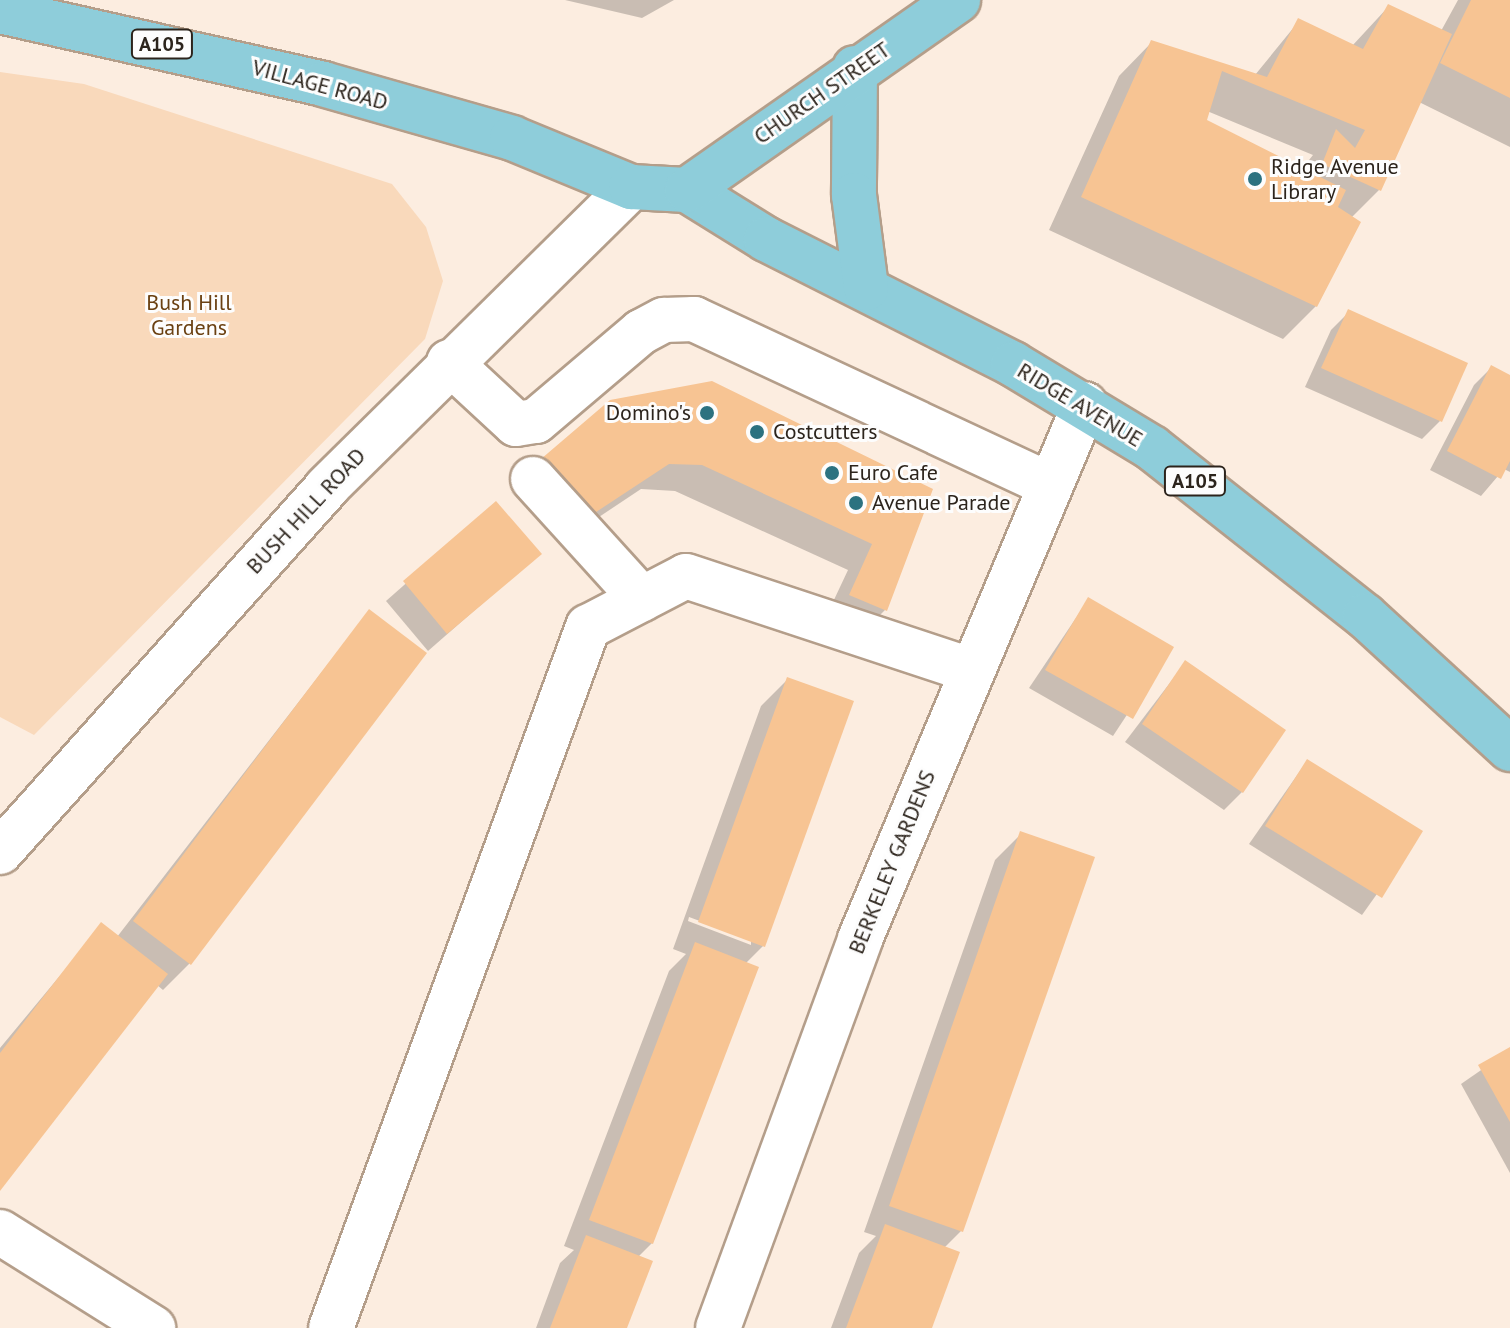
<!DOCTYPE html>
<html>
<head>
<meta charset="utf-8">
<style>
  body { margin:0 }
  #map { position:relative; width:1510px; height:1328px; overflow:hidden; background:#fcede0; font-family:"PT Sans",sans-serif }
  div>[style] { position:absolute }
  .green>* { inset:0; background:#f9d9bb }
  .shadow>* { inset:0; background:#0003 }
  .building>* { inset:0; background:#f7c493 }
  .roads { filter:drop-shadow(2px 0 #b49e8a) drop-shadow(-2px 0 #b49e8a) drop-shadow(0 2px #b49e8a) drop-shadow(0 -2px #b49e8a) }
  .minor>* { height:44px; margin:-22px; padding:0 22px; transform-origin:22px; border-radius:22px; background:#fff }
  .major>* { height:44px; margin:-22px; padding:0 22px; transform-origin:22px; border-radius:22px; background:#8ecdda }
  .dots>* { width:22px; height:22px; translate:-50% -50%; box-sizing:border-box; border:4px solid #fdfdfd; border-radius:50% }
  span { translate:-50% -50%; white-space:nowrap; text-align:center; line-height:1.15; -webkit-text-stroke:6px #fdfdfd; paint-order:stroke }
  .shield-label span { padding:2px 6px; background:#fdfdfd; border:2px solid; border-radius:6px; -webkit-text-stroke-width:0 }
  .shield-label { font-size:20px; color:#2c241c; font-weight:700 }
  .street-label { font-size:22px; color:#2c241c }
  .poi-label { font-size:22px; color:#2c241c }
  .left { translate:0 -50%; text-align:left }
  .right { translate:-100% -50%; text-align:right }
  .park-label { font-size:22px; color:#6b4112 }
</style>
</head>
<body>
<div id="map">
  <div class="green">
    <i style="clip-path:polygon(0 72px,84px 84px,392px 184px,426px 227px,443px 281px,425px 339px,34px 735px,0 717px)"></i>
  </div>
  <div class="shadow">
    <i style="clip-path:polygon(565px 0,674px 0,642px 18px)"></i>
    <i style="clip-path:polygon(evenodd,1458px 0,1510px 0,1510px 147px,1419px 102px,1380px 189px,1351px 218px,1316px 306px,1283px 339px,1049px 230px,1119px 76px,1152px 42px,1255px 75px,1299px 21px,1352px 46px,1389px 6px,1441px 31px,1458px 0,1207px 111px,1313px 155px,1301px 170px,1204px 121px,1207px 111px)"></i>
    <i style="clip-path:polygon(1349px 312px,1440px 421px,1422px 439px,1305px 387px,1331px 330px)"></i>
    <i style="clip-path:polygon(1492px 367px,1510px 377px,1510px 472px,1504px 469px,1481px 496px,1430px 470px,1474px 385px)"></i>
    <i style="clip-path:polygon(611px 402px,931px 490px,885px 610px,859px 636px,824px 621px,848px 570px,675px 491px,641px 489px,563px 541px)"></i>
    <i style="clip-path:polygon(496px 504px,539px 554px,428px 651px,386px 601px)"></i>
    <i style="clip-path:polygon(1088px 600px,1171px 648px,1113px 736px,1029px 688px)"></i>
    <i style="clip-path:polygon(369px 611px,425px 654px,189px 964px,163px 990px,157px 985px,0 1188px,0 1048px,102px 925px,117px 937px)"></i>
    <i style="clip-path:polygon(1185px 663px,1242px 792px,1224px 810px,1125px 742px)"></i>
    <i style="clip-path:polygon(evenodd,788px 679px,852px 702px,763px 946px,745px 964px,652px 1243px,638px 1257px,625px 1328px,536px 1328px,560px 1263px,574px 1250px,564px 1246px,669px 971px,686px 954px,673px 949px,761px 706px,788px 679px,689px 917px,751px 940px,751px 945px,688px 921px,689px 917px)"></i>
    <i style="clip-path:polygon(1307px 761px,1421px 832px,1362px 915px,1249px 844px)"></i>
    <i style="clip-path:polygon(1021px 834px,961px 1231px,944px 1248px,930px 1328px,831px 1328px,859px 1253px,876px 1236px,864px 1232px,995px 860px)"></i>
    <i style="clip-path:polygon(1510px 1050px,1510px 1173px,1461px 1084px)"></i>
  </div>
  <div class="building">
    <i style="clip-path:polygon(1471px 0,1510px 0,1510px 98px,1440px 63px)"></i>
    <i style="clip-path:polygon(1388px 4px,1452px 34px,1381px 191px,1322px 164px,1336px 129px,1355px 148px,1365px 130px,1222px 71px,1207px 120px,1346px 190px,1338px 207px,1361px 222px,1317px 307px,1081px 197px,1151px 40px,1267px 77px,1298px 18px,1363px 49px)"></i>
    <i style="clip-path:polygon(1348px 309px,1468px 363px,1442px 422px,1321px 368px)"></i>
    <i style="clip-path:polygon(1491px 365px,1510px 375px,1510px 461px,1501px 479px,1447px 451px)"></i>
    <i style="clip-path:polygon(712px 381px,933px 489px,887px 611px,849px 595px,872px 544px,702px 465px,669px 464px,590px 516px,541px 459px,610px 400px)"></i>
    <i style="clip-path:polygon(496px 501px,542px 554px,447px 634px,403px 581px)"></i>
    <i style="clip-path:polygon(1088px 597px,1174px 647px,1133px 719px,1045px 670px)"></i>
    <i style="clip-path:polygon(369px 609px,427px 653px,191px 965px,133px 921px)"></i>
    <i style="clip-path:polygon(1185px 660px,1286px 730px,1243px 793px,1142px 724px)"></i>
    <i style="clip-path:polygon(787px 677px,854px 701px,765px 947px,698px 922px)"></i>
    <i style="clip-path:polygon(1307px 759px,1423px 831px,1382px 898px,1265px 826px)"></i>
    <i style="clip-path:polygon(1020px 831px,1095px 857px,963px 1232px,889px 1206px)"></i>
    <i style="clip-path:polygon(101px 922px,168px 974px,0 1191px,0 1053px)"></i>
    <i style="clip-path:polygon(695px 942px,759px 967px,653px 1244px,589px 1220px)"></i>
    <i style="clip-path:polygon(1510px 1047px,1510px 1122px,1478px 1065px)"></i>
    <i style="clip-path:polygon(885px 1224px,960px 1252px,932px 1328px,846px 1328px)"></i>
    <i style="clip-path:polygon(586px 1235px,653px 1261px,627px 1328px,550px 1328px)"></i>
  </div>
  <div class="roads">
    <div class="minor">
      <i style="left:449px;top:362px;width:91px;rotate:42.8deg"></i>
      <i style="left:516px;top:424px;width:20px;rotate:-9deg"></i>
      <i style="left:536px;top:421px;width:138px;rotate:-40.3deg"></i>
      <i style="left:641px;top:332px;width:26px;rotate:-28deg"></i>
      <i style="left:664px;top:320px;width:30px;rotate:-2deg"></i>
      <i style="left:694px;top:319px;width:393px;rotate:25deg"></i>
      <i style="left:533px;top:479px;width:162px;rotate:47.8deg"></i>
      <i style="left:0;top:852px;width:490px;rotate:-48.1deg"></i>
      <i style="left:327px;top:487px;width:427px;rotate:-44.6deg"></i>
      <i style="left:0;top:1232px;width:181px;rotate:32.1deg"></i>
      <i style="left:331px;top:1328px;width:747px;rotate:-69.87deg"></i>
      <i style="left:588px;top:627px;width:110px;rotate:-27.5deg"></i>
      <i style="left:686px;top:576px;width:299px;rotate:18.3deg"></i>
      <i style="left:718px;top:1328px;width:414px;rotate:-69.9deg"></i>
      <i style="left:860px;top:939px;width:580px;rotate:-67.19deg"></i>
    </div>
    <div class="major">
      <i style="left:0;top:11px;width:331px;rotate:12.7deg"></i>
      <i style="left:323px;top:84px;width:197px;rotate:15.9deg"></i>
      <i style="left:512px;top:138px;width:129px;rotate:22.4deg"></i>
      <i style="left:631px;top:187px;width:56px;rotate:3.1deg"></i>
      <i style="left:687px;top:190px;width:93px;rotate:31.8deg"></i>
      <i style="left:766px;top:239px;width:277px;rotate:26.8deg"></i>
      <i style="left:1013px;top:364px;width:162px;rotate:31.1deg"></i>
      <i style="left:1152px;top:448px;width:271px;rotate:38.3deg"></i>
      <i style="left:1365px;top:616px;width:197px;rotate:42.5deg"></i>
      <i style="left:855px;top:68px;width:127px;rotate:90.5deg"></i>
      <i style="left:854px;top:195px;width:94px;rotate:82.6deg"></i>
      <i style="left:687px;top:190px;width:331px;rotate:-35deg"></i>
    </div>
  </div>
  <div class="dots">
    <i style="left:1255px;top:179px;background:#2c7280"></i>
    <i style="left:707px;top:413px;background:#2c7280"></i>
    <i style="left:757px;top:432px;background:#2c7280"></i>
    <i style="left:832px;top:473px;background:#2c7280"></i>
    <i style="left:856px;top:503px;background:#2c7280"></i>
  </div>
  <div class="shield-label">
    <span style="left:162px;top:44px">A105</span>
    <span style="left:1195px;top:481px">A105</span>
  </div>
  <div class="street-label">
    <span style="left:320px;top:85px;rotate:15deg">VILLAGE ROAD</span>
    <span style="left:822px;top:93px;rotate:-35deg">CHURCH STREET</span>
    <span style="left:1080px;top:405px;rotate:31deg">RIDGE AVENUE</span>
    <span style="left:306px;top:511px;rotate:-47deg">BUSH HILL ROAD</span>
    <span style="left:892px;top:862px;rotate:-68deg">BERKELEY GARDENS</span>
  </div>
  <div class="poi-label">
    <span class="left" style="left:1271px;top:179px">Ridge Avenue<br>Library</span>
    <span class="right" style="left:691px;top:413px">Domino's</span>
    <span class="left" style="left:773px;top:432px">Costcutters</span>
    <span class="left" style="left:848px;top:473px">Euro Cafe</span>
    <span class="left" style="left:872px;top:503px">Avenue Parade</span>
  </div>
  <div class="park-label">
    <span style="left:189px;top:315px">Bush Hill<br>Gardens</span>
  </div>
</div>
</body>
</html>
